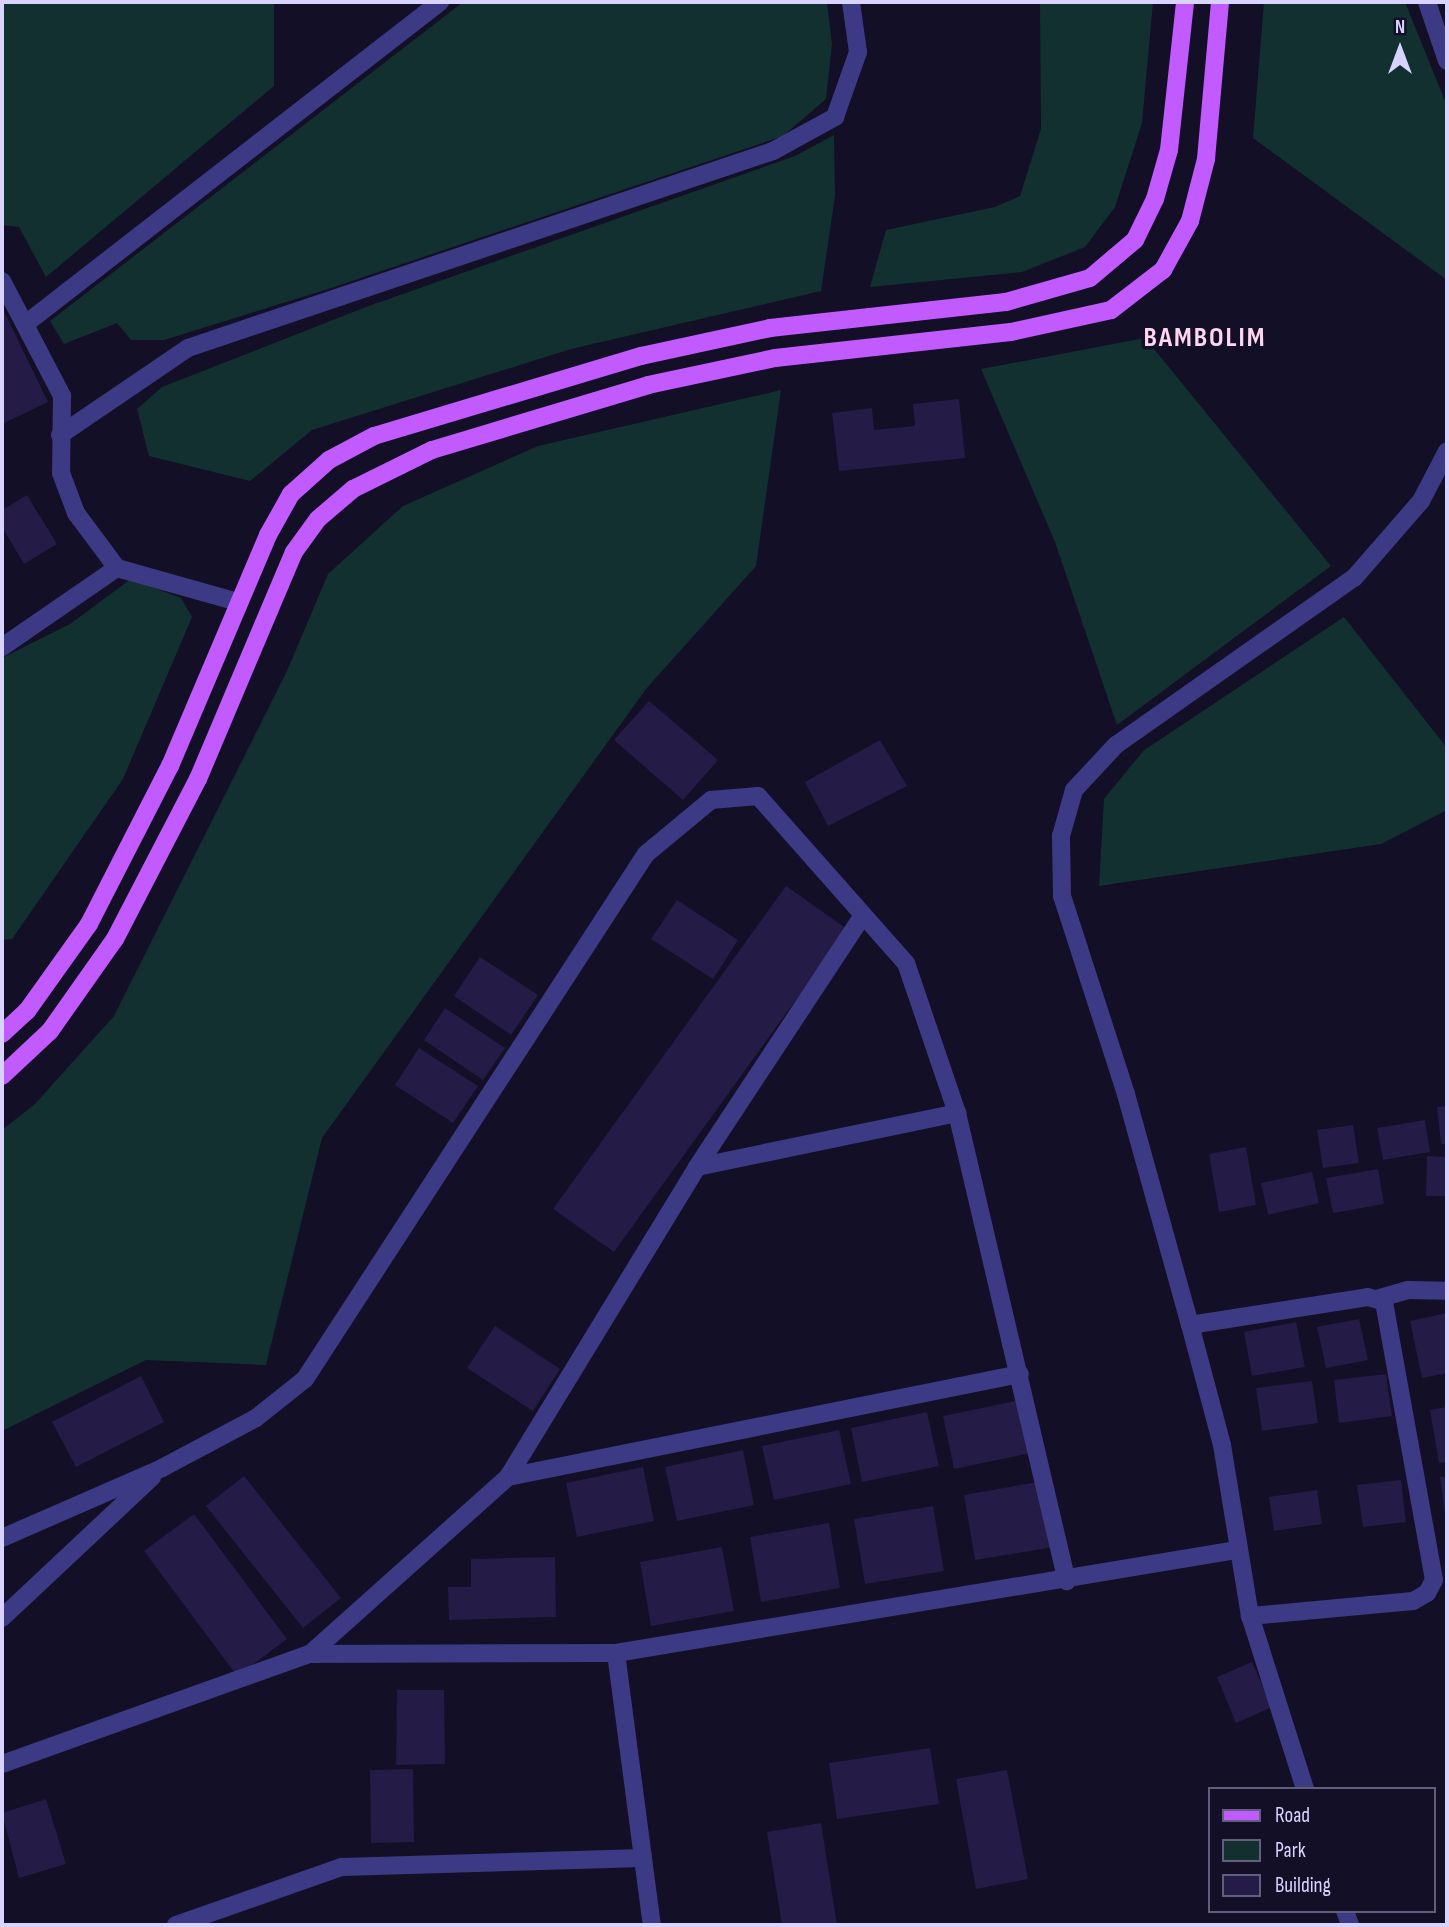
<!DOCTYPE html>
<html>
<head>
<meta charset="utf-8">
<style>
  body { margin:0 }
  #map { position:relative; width:1449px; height:1927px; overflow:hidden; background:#130f26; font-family:"Sofia Sans Condensed",sans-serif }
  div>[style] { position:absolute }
  .green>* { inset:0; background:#12302f }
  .building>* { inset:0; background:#241b47 }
  .minor>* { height:18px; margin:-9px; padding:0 9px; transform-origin:9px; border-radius:9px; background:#3d3a85 }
  .major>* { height:18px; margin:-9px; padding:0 9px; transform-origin:9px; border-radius:9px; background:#c25bff }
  span { translate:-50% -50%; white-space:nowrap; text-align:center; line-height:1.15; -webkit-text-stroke:7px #130f26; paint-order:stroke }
  .district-label { font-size:28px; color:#ffd6f0; font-weight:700; letter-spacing:2px }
  .frame { position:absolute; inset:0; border:4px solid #d9d4ff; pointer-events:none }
  .legend { position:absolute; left:1208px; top:1787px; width:228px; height:126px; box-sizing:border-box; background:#130f26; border:2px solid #625e7d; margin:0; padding:9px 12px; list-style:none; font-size:21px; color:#d9d4ff }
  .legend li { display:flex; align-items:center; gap:14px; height:35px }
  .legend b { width:35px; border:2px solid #625e7d }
  .north { position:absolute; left:1365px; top:14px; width:70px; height:70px; -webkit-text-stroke:5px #130f26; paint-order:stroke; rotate:0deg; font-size:19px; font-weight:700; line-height:28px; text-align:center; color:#d9d4ff }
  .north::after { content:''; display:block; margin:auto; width:24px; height:32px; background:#d9d4ff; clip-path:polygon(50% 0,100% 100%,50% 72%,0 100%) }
</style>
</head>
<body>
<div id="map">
  <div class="green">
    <i style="clip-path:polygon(2px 2px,274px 2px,274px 86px,46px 277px,19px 227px,2px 225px)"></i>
    <i style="clip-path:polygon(463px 2px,827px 2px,832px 44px,826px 99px,783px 136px,328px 289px,164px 340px,131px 340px,117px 323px,64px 344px,50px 321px)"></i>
    <i style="clip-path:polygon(1040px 2px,1153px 2px,1142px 123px,1115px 207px,1085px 247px,1022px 272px,870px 287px,886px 230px,995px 207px,1020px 196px,1041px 129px)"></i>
    <i style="clip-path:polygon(1264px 2px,1405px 2px,1447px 106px,1447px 280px,1253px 138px)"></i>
    <i style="clip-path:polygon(834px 135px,835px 196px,821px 291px,571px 349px,312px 430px,250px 481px,149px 456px,137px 409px,162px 387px,366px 307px,795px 156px)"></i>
    <i style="clip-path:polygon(1145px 338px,1331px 566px,1117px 725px,1055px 542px,981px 369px)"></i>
    <i style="clip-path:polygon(781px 390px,756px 566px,646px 689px,322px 1138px,266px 1365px,146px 1360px,2px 1431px,2px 1130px,35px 1104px,114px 1016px,287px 671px,328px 574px,403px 506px,538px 446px)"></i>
    <i style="clip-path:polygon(131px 579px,181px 598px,192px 617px,123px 779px,12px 939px,2px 940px,2px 658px,70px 624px)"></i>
    <i style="clip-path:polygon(1344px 617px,1447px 748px,1447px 810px,1381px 844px,1099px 886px,1104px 799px,1143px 751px)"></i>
  </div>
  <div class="building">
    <i style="clip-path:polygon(2px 307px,48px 402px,2px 424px)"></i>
    <i style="clip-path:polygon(959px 399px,965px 458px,839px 471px,832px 413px,872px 408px,874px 430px,915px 426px,913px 404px)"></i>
    <i style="clip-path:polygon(27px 495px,57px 544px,24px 564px,2px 527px,2px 510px)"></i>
    <i style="clip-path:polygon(649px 701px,718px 760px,683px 800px,614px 740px)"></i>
    <i style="clip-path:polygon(880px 740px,907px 786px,828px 826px,805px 782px)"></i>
    <i style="clip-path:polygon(786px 886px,847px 929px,614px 1252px,553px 1209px)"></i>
    <i style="clip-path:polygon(677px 900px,738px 940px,713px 979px,651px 939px)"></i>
    <i style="clip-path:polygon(480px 957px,538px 995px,511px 1035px,454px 996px)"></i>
    <i style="clip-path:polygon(445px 1008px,505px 1048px,483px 1080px,424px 1040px)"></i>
    <i style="clip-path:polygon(419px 1048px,478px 1086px,453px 1123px,395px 1085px)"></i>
    <i style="clip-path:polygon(1447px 1106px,1447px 1144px,1441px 1144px,1437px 1107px)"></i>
    <i style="clip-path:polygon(1425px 1120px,1430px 1152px,1383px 1160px,1377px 1128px)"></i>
    <i style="clip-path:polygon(1353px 1125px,1359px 1163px,1323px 1168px,1317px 1130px)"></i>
    <i style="clip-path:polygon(1246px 1147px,1256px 1205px,1219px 1212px,1209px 1154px)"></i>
    <i style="clip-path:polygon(1427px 1156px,1447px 1157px,1447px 1196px,1426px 1196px)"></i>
    <i style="clip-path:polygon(1378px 1169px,1384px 1204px,1333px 1213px,1326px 1178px)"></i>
    <i style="clip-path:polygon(1312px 1172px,1319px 1203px,1268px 1215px,1261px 1183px)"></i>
    <i style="clip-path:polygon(1447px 1313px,1447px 1373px,1422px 1378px,1410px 1321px)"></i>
    <i style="clip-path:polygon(1359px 1319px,1368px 1360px,1326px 1368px,1317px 1327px)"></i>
    <i style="clip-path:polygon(1296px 1322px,1305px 1367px,1252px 1376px,1244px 1332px)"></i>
    <i style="clip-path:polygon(495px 1326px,560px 1369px,533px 1411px,467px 1368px)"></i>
    <i style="clip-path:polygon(1386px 1374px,1392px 1416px,1339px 1423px,1334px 1380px)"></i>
    <i style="clip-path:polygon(141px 1376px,164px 1422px,76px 1467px,52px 1422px)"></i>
    <i style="clip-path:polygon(1312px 1381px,1318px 1423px,1262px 1431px,1256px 1388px)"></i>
    <i style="clip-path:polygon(1020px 1400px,1031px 1453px,954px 1469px,943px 1416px)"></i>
    <i style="clip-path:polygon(1447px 1407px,1447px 1462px,1439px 1463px,1430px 1410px)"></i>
    <i style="clip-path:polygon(927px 1412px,939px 1466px,862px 1482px,851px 1428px)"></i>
    <i style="clip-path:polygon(839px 1430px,851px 1484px,774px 1500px,762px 1446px)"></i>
    <i style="clip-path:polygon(743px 1450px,754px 1505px,677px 1521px,665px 1467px)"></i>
    <i style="clip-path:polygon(643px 1467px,654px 1521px,577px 1537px,566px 1483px)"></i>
    <i style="clip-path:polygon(244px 1476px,341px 1598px,303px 1628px,206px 1506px)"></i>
    <i style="clip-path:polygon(1440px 1477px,1447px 1477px,1447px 1521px,1446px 1521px)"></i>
    <i style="clip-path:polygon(1401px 1480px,1406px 1522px,1363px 1527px,1357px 1485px)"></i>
    <i style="clip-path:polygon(1043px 1481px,1054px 1547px,975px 1560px,964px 1495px)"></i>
    <i style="clip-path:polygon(1317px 1490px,1322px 1524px,1274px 1531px,1269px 1497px)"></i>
    <i style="clip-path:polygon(933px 1506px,944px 1571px,865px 1584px,854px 1519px)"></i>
    <i style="clip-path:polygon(194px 1514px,287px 1639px,237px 1676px,144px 1551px)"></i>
    <i style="clip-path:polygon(829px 1523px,840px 1588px,761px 1602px,750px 1537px)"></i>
    <i style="clip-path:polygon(722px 1547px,734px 1611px,651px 1626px,640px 1562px)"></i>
    <i style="clip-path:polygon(555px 1557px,556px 1617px,449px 1620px,448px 1587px,471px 1587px,471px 1559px)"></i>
    <i style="clip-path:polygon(1252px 1662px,1272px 1707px,1236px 1723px,1217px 1677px)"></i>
    <i style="clip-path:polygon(397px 1690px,444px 1690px,445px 1764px,396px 1765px)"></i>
    <i style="clip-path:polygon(930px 1748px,939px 1804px,837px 1819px,829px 1763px)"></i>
    <i style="clip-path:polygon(413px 1769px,414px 1842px,371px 1843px,370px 1770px)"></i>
    <i style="clip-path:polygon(1007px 1770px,1028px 1879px,976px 1889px,956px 1779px)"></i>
    <i style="clip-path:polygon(46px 1799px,66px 1864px,19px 1878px,2px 1813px)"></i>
    <i style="clip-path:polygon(821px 1823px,837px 1925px,782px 1925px,767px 1832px)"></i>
  </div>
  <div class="minor">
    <i style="left:1427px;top:2px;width:62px;rotate:71.3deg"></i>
    <i style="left:2px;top:281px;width:130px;rotate:62.4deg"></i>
    <i style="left:62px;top:396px;width:77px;rotate:90.7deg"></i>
    <i style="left:61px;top:473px;width:43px;rotate:69.4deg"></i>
    <i style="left:76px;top:513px;width:69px;rotate:53.3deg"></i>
    <i style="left:117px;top:568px;width:126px;rotate:15.7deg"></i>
    <i style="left:28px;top:322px;width:522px;rotate:-37.84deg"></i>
    <i style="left:60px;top:435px;width:155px;rotate:-34.2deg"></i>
    <i style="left:188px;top:348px;width:617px;rotate:-18.61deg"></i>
    <i style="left:773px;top:151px;width:71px;rotate:-28.7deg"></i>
    <i style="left:835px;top:117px;width:69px;rotate:-70.5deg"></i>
    <i style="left:858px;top:52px;width:50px;rotate:-98deg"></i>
    <i style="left:2px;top:647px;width:140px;rotate:-34.5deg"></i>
    <i style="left:697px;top:1167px;width:266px;rotate:-11.7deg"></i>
    <i style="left:1380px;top:1298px;width:29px;rotate:-16deg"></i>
    <i style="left:1408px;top:1290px;width:39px;rotate:1deg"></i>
    <i style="left:1190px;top:1325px;width:180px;rotate:-8.9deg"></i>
    <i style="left:1368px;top:1297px;width:17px;rotate:17deg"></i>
    <i style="left:1384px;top:1302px;width:282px;rotate:79.8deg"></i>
    <i style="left:1434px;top:1580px;width:15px;rotate:118deg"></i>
    <i style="left:1427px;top:1593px;width:16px;rotate:150deg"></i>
    <i style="left:1413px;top:1601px;width:164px;rotate:174.7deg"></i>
    <i style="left:508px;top:1477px;width:522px;rotate:-11.37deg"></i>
    <i style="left:2px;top:1538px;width:175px;rotate:-23.6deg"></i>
    <i style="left:162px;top:1468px;width:106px;rotate:-28deg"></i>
    <i style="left:256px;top:1418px;width:63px;rotate:-38.5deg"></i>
    <i style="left:305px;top:1379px;width:626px;rotate:-57deg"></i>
    <i style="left:646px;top:854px;width:85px;rotate:-39.7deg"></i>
    <i style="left:711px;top:800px;width:47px;rotate:-4.9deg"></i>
    <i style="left:758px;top:796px;width:223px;rotate:48.5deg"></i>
    <i style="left:906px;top:963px;width:158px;rotate:71.2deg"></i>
    <i style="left:957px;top:1113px;width:481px;rotate:76.8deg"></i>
    <i style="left:2px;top:1618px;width:206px;rotate:-43.2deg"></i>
    <i style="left:616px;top:1653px;width:274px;rotate:82.5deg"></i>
    <i style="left:310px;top:1654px;width:266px;rotate:-41.8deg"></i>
    <i style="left:508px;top:1477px;width:363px;rotate:-58.6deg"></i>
    <i style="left:697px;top:1167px;width:300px;rotate:-56.6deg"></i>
    <i style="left:2px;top:1764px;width:327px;rotate:-19.7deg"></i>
    <i style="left:310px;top:1654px;width:306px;rotate:-0.2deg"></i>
    <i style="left:616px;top:1653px;width:628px;rotate:-9.43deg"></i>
    <i style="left:1305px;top:1789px;width:182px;rotate:-107.6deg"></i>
    <i style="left:1250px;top:1616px;width:173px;rotate:-99.3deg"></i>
    <i style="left:1222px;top:1445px;width:124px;rotate:-104.9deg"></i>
    <i style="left:1190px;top:1325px;width:240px;rotate:-105.5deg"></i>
    <i style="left:1126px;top:1094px;width:208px;rotate:-107.9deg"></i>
    <i style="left:1062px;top:896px;width:60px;rotate:-91deg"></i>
    <i style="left:1061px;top:836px;width:48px;rotate:-74.2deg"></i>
    <i style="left:1074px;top:790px;width:62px;rotate:-47deg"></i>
    <i style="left:1116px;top:745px;width:291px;rotate:-35.1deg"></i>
    <i style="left:1354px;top:578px;width:102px;rotate:-49deg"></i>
    <i style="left:1421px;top:501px;width:56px;rotate:-62.5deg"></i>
    <i style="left:1345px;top:1911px;width:15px;rotate:70deg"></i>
    <i style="left:176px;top:1925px;width:176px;rotate:-19.3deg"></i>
    <i style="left:342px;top:1867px;width:301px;rotate:-1.7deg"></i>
  </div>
  <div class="major">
    <i style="left:2px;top:1034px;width:34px;rotate:-43deg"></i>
    <i style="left:27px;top:1011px;width:107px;rotate:-54.5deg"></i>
    <i style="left:89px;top:924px;width:178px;rotate:-62.9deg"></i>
    <i style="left:170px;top:766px;width:251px;rotate:-67deg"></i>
    <i style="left:268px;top:535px;width:47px;rotate:-60.7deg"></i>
    <i style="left:291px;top:494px;width:51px;rotate:-41.8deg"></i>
    <i style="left:329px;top:460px;width:51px;rotate:-28.1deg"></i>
    <i style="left:374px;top:436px;width:279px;rotate:-16.7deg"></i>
    <i style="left:641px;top:356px;width:132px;rotate:-12.2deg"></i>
    <i style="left:770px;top:328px;width:237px;rotate:-6.3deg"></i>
    <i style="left:1006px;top:302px;width:87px;rotate:-15.9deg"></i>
    <i style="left:1090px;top:278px;width:59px;rotate:-40.2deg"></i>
    <i style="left:1135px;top:240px;width:46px;rotate:-64deg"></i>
    <i style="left:1155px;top:199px;width:51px;rotate:-74.1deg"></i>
    <i style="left:1169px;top:150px;width:149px;rotate:-83.8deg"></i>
    <i style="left:2px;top:1076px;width:66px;rotate:-43.2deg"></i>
    <i style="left:50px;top:1031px;width:113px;rotate:-54.8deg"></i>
    <i style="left:115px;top:939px;width:180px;rotate:-62.6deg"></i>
    <i style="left:198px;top:779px;width:246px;rotate:-67.1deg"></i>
    <i style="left:294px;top:552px;width:41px;rotate:-54deg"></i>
    <i style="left:318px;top:519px;width:46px;rotate:-40.6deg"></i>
    <i style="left:353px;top:489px;width:88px;rotate:-26.3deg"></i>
    <i style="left:432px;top:450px;width:226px;rotate:-16.7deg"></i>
    <i style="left:648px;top:385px;width:130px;rotate:-12deg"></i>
    <i style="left:775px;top:358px;width:237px;rotate:-6.3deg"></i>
    <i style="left:1011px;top:332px;width:102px;rotate:-12.4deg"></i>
    <i style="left:1111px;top:310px;width:66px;rotate:-37.6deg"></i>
    <i style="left:1163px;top:270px;width:56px;rotate:-61.1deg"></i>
    <i style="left:1190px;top:221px;width:64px;rotate:-75.5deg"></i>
    <i style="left:1206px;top:159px;width:158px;rotate:-84.9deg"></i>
  </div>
  <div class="district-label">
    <span style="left:1205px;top:338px">BAMBOLIM</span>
  </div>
  <div class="frame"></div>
  <ul class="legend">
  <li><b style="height:9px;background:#c25bff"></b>Road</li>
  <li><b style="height:19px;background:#12302f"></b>Park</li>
  <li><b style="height:19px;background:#241b47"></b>Building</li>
  </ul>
  <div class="north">N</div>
</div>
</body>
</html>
